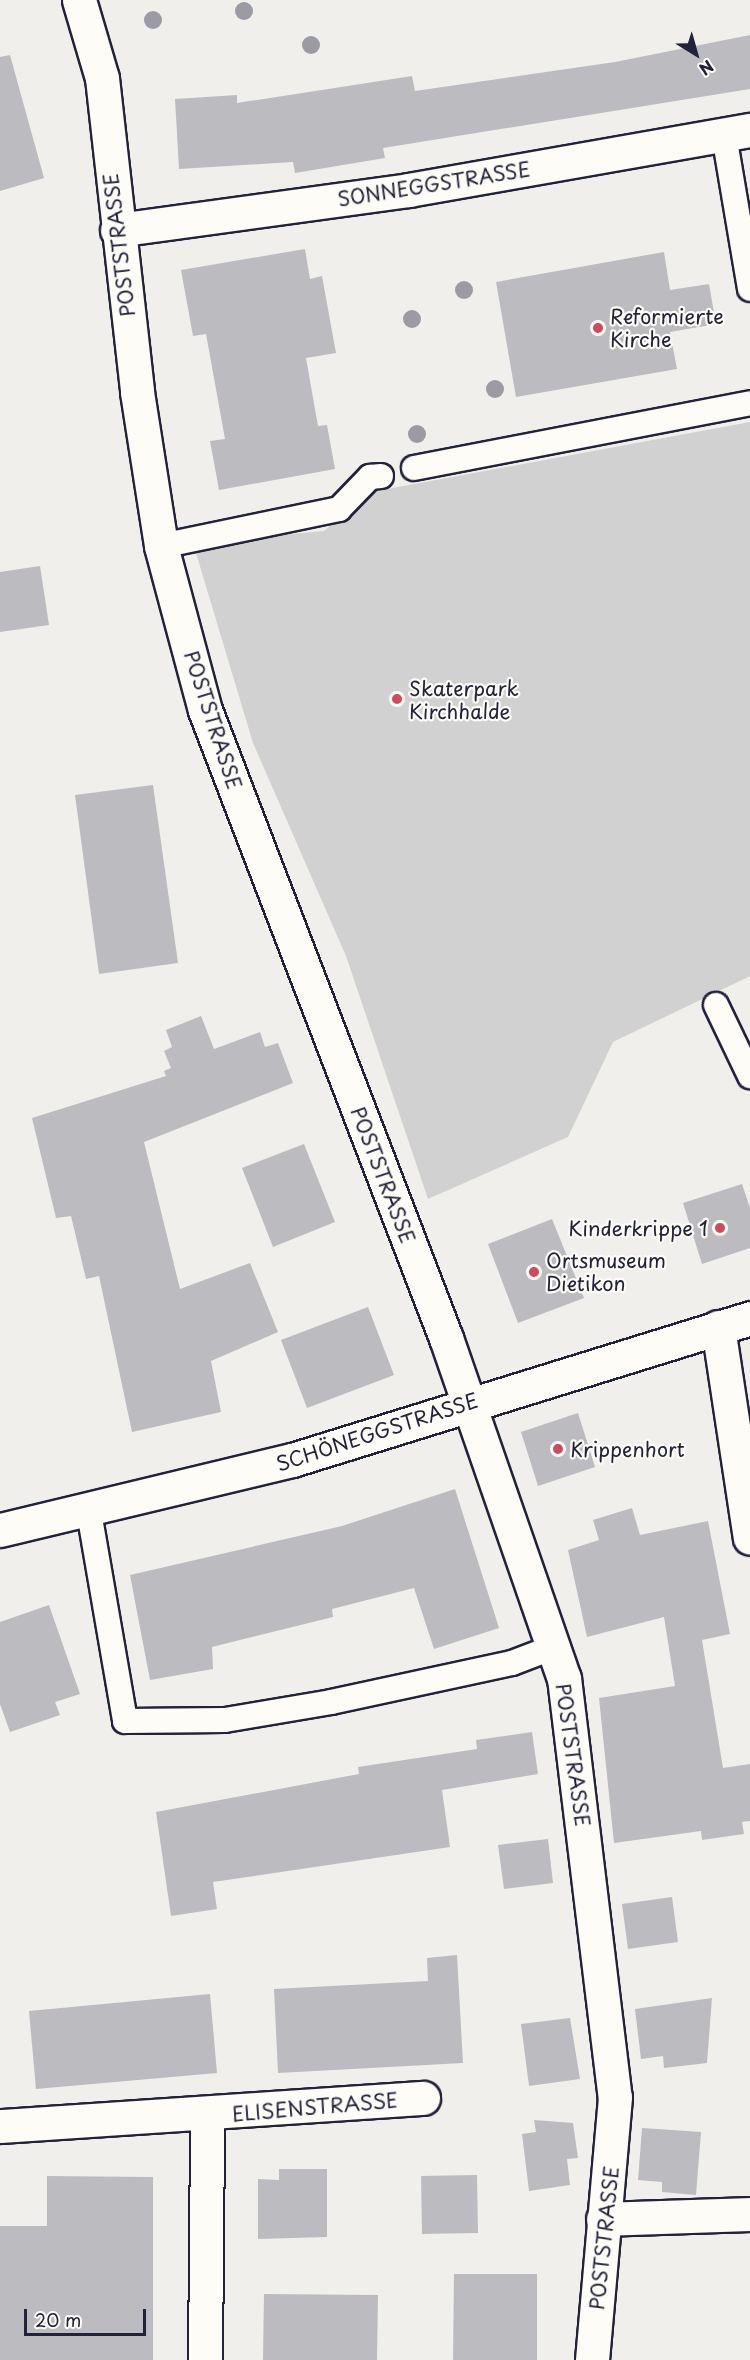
<!DOCTYPE html>
<html>
<head>
<meta charset="utf-8">
<style>
  body { margin:0 }
  #map { position:relative; width:750px; height:2360px; overflow:hidden; background:#f0efec; font-family:"Playpen Sans",sans-serif }
  div>[style] { position:absolute }
  .green>* { inset:0; background:#d2d1d1 }
  .building>* { inset:0; background:#bcbcc0 }
  .roads { filter:drop-shadow(2px 0 #22223b) drop-shadow(-2px 0 #22223b) drop-shadow(0 2px #22223b) drop-shadow(0 -2px #22223b) }
  .service>* { height:24px; margin:-12px; padding:0 12px; transform-origin:12px; border-radius:12px; background:#fdfcf7 }
  .minor>* { height:33px; margin:-16.5px; padding:0 16.5px; transform-origin:16.5px; border-radius:16.5px; background:#fdfcf7 }
  .tertiary>* { height:33px; margin:-16.5px; padding:0 16.5px; transform-origin:16.5px; border-radius:16.5px; background:#fdfcf7 }
  .trees>* { width:18px; height:18px; margin:-9px; border-radius:50%; background:#9c9ba3 }
  .dots>* { width:16px; height:16px; translate:-50% -50%; box-sizing:border-box; border:3px solid #fdfcf7; border-radius:50% }
  span { translate:-50% -50%; white-space:nowrap; text-align:center; line-height:1.15; -webkit-text-stroke:4.5px #fdfcf7; paint-order:stroke }
  .street-label { font-size:20px; color:#22223b }
  .poi-label { font-size:20px; color:#22223b }
  .left { translate:0 -50%; text-align:left }
  .right { translate:-100% -50%; text-align:right }
  .north { position:absolute; left:666px; top:24px; width:60px; height:60px; -webkit-text-stroke:4px #fdfcf7; paint-order:stroke; rotate:143deg; font-size:16px; font-weight:700; line-height:24px; text-align:center; color:#22223b }
  .north::after { content:''; display:block; margin:auto; width:21px; height:27px; background:#22223b; clip-path:polygon(50% 0,100% 100%,50% 72%,0 100%) }
  .scale { position:absolute; left:24px; top:2309px; width:122px; height:27px; box-sizing:border-box; border:3px solid #22223b; border-top:0; padding-left:8px; font-size:18px; line-height:21px; white-space:nowrap; color:#22223b; -webkit-text-stroke:4px #fdfcf7; paint-order:stroke }
</style>
</head>
<body>
<div id="map">
  <div class="green">
    <i style="clip-path:polygon(750px 422px,750px 976px,613px 1042px,568px 1137px,428px 1199px,346px 956px,253px 743px,193px 543px,324px 531px,371px 492px)"></i>
  </div>
  <div class="building">
    <i style="clip-path:polygon(750px 35px,750px 89px,383px 148px,385px 158px,295px 173px,293px 162px,179px 169px,175px 99px,237px 95px,237px 103px,412px 76px,415px 91px,615px 62px)"></i>
    <i style="clip-path:polygon(10px 55px,44px 178px,0 191px,0 57px)"></i>
    <i style="clip-path:polygon(305px 249px,310px 279px,322px 276px,336px 353px,306px 358px,318px 426px,327px 425px,335px 469px,219px 490px,210px 441px,225px 439px,206px 334px,193px 336px,181px 270px)"></i>
    <i style="clip-path:polygon(664px 252px,670px 290px,709px 284px,716px 324px,670px 332px,677px 369px,516px 397px,496px 282px)"></i>
    <i style="clip-path:polygon(40px 566px,49px 625px,0 632px,0 572px)"></i>
    <i style="clip-path:polygon(153px 785px,178px 963px,99px 974px,75px 795px)"></i>
    <i style="clip-path:polygon(201px 1016px,214px 1049px,260px 1032px,265px 1047px,278px 1043px,293px 1083px,144px 1142px,180px 1289px,250px 1263px,278px 1332px,211px 1361px,221px 1412px,132px 1432px,99px 1276px,86px 1279px,71px 1216px,56px 1218px,32px 1118px,166px 1076px,164px 1071px,171px 1068px,164px 1051px,172px 1047px,166px 1030px)"></i>
    <i style="clip-path:polygon(304px 1144px,335px 1222px,273px 1247px,242px 1168px)"></i>
    <i style="clip-path:polygon(742px 1184px,750px 1208px,750px 1248px,702px 1264px,683px 1203px)"></i>
    <i style="clip-path:polygon(552px 1219px,584px 1298px,518px 1323px,488px 1244px)"></i>
    <i style="clip-path:polygon(368px 1307px,394px 1375px,307px 1408px,281px 1340px)"></i>
    <i style="clip-path:polygon(578px 1413px,595px 1467px,538px 1486px,521px 1432px)"></i>
    <i style="clip-path:polygon(455px 1489px,499px 1628px,434px 1649px,414px 1588px,332px 1609px,333px 1617px,212px 1647px,213px 1669px,150px 1680px,130px 1575px,342px 1526px)"></i>
    <i style="clip-path:polygon(632px 1508px,640px 1535px,708px 1521px,730px 1634px,702px 1640px,723px 1768px,750px 1764px,750px 1821px,742px 1822px,744px 1834px,702px 1840px,701px 1831px,614px 1843px,599px 1698px,675px 1686px,664px 1617px,587px 1637px,568px 1550px,599px 1540px,593px 1520px)"></i>
    <i style="clip-path:polygon(49px 1605px,80px 1694px,55px 1702px,60px 1715px,10px 1732px,0 1704px,0 1622px)"></i>
    <i style="clip-path:polygon(532px 1732px,538px 1774px,442px 1790px,450px 1847px,213px 1882px,217px 1909px,171px 1916px,156px 1812px,359px 1774px,358px 1767px,477px 1749px,476px 1740px)"></i>
    <i style="clip-path:polygon(548px 1839px,553px 1883px,504px 1889px,498px 1845px)"></i>
    <i style="clip-path:polygon(672px 1897px,678px 1942px,628px 1949px,622px 1904px)"></i>
    <i style="clip-path:polygon(457px 1955px,463px 2063px,278px 2073px,274px 1989px,428px 1981px,427px 1958px)"></i>
    <i style="clip-path:polygon(210px 1994px,217px 2073px,36px 2089px,29px 2011px)"></i>
    <i style="clip-path:polygon(712px 1998px,707px 2063px,664px 2068px,663px 2056px,641px 2059px,635px 2009px)"></i>
    <i style="clip-path:polygon(570px 2018px,580px 2079px,529px 2086px,521px 2024px)"></i>
    <i style="clip-path:polygon(534px 2120px,573px 2123px,578px 2158px,567px 2159px,570px 2185px,529px 2191px,522px 2134px,536px 2132px)"></i>
    <i style="clip-path:polygon(642px 2128px,701px 2132px,696px 2195px,662px 2192px,662px 2182px,638px 2180px)"></i>
    <i style="clip-path:polygon(279px 2169px,327px 2169px,327px 2237px,258px 2239px,258px 2179px,279px 2180px)"></i>
    <i style="clip-path:polygon(477px 2175px,478px 2233px,422px 2234px,421px 2176px)"></i>
    <i style="clip-path:polygon(47px 2176px,153px 2177px,153px 2360px,0 2360px,0 2226px,47px 2226px)"></i>
    <i style="clip-path:polygon(454px 2274px,537px 2274px,537px 2360px,453px 2360px)"></i>
    <i style="clip-path:polygon(264px 2294px,378px 2295px,377px 2360px,263px 2360px)"></i>
  </div>
  <div class="roads">
    <div class="service">
      <i style="left:724px;top:135px;width:156px;rotate:80.4deg"></i>
      <i style="left:414px;top:468px;width:342px;rotate:-10.9deg"></i>
      <i style="left:161px;top:546px;width:182px;rotate:-11.7deg"></i>
      <i style="left:339px;top:509px;width:45px;rotate:-45.9deg"></i>
      <i style="left:370px;top:477px;width:11px;rotate:-5deg"></i>
      <i style="left:716px;top:1005px;width:79px;rotate:64.4deg"></i>
      <i style="left:89px;top:1512px;width:212px;rotate:80.2deg"></i>
      <i style="left:125px;top:1721px;width:100px;rotate:-0.6deg"></i>
      <i style="left:225px;top:1720px;width:108px;rotate:-9.6deg"></i>
      <i style="left:331px;top:1702px;width:185px;rotate:-12.2deg"></i>
      <i style="left:512px;top:1663px;width:42px;rotate:-21deg"></i>
    </div>
    <div class="minor">
      <i style="left:79px;top:0;width:81px;rotate:73.6deg"></i>
      <i style="left:102px;top:78px;width:316px;rotate:83.6deg"></i>
      <i style="left:137px;top:392px;width:156px;rotate:81.1deg"></i>
      <i style="left:161px;top:546px;width:170px;rotate:75deg"></i>
      <i style="left:205px;top:710px;width:673px;rotate:69.01deg"></i>
      <i style="left:446px;top:1338px;width:360px;rotate:70.9deg"></i>
      <i style="left:564px;top:1678px;width:422px;rotate:83.1deg"></i>
      <i style="left:615px;top:2097px;width:264px;rotate:95deg"></i>
      <i style="left:117px;top:230px;width:295px;rotate:-7.8deg"></i>
      <i style="left:409px;top:190px;width:346px;rotate:-10deg"></i>
      <i style="left:718px;top:1327px;width:213px;rotate:81.4deg"></i>
      <i style="left:0;top:2126px;width:424px;rotate:-3.8deg"></i>
      <i style="left:603px;top:2219px;width:147px;rotate:-1.9deg"></i>
      <i style="left:205px;top:2360px;width:244px;rotate:-89.5deg"></i>
    </div>
    <div class="tertiary">
      <i style="left:0;top:1530px;width:300px;rotate:-13.5deg"></i>
      <i style="left:292px;top:1460px;width:480px;rotate:-17.2deg"></i>
    </div>
  </div>
  <div class="trees">
    <i style="left:244px;top:11px"></i>
    <i style="left:153px;top:20px"></i>
    <i style="left:311px;top:45px"></i>
    <i style="left:464px;top:290px"></i>
    <i style="left:412px;top:319px"></i>
    <i style="left:495px;top:389px"></i>
    <i style="left:417px;top:434px"></i>
  </div>
  <div class="dots">
    <i style="left:598px;top:328px;background:#d1495b"></i>
    <i style="left:397px;top:699px;background:#d1495b"></i>
    <i style="left:720px;top:1228px;background:#d1495b"></i>
    <i style="left:534px;top:1272px;background:#d1495b"></i>
    <i style="left:558px;top:1449px;background:#d1495b"></i>
  </div>
  <div class="street-label">
    <span style="left:434px;top:184px;rotate:-9deg">SONNEGGSTRASSE</span>
    <span style="left:119px;top:245px;rotate:-97deg">POSTSTRASSE</span>
    <span style="left:213px;top:720px;rotate:72deg">POSTSTRASSE</span>
    <span style="left:383px;top:1175px;rotate:69deg">POSTSTRASSE</span>
    <span style="left:377px;top:1432px;rotate:-18deg">SCHÖNEGGSTRASSE</span>
    <span style="left:573px;top:1755px;rotate:82deg">POSTSTRASSE</span>
    <span style="left:315px;top:2107px;rotate:-5deg">ELISENSTRASSE</span>
    <span style="left:604px;top:2238px;rotate:-84deg">POSTSTRASSE</span>
  </div>
  <div class="poi-label">
    <span class="left" style="left:610px;top:328px">Reformierte<br>Kirche</span>
    <span class="left" style="left:409px;top:700px">Skaterpark<br>Kirchhalde</span>
    <span class="right" style="left:708px;top:1228px">Kinderkrippe 1</span>
    <span class="left" style="left:546px;top:1272px">Ortsmuseum<br>Dietikon</span>
    <span class="left" style="left:570px;top:1449px">Krippenhort</span>
  </div>
  <div class="north">N</div>
  <div class="scale">20 m</div>
</div>
</body>
</html>
